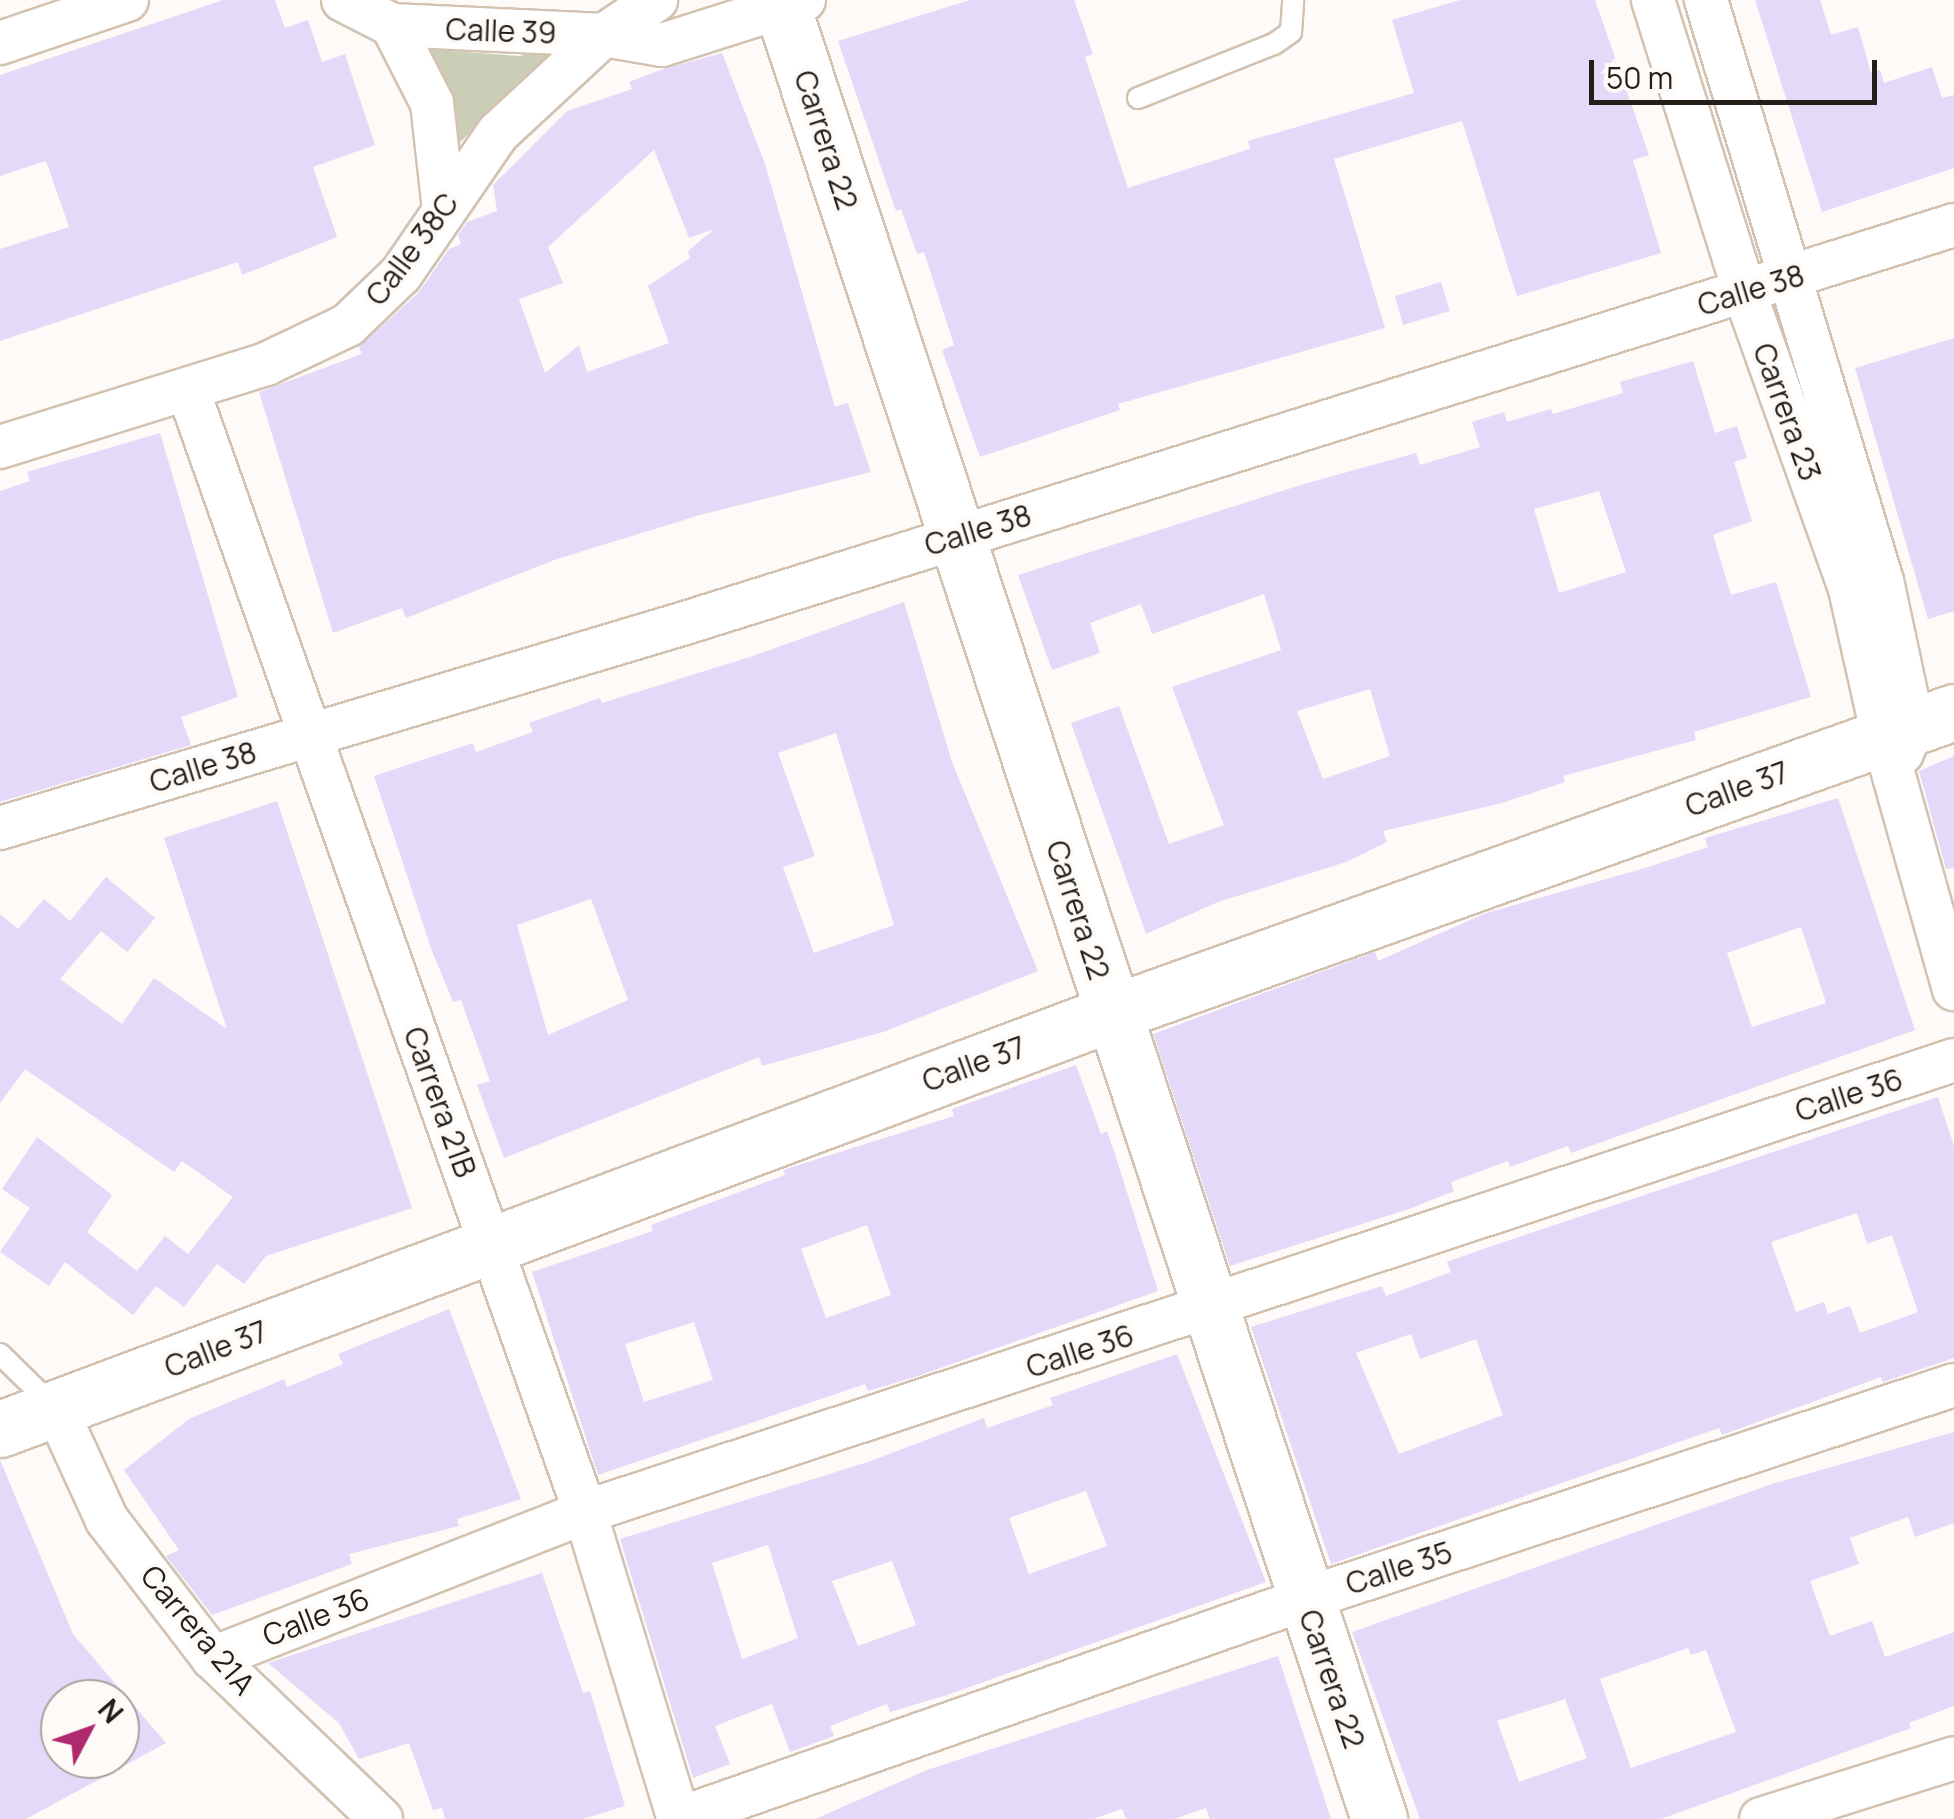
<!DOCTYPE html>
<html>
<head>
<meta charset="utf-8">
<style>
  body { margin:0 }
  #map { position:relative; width:1954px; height:1819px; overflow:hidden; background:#fefaf7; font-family:Manrope,sans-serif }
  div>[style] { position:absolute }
  .green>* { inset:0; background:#cbceb6 }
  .building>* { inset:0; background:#e4d9f8 }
  .roads { filter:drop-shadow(2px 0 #d3c2b2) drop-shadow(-2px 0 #d3c2b2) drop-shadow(0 2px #d3c2b2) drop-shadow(0 -2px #d3c2b2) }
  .lane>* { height:20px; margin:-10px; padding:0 10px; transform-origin:10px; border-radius:10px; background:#fff }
  .street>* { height:42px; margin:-21px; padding:0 21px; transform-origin:21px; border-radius:21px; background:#fff }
  .secondary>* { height:55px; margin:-27.5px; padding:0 27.5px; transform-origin:27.5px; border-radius:27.5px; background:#fff }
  span { translate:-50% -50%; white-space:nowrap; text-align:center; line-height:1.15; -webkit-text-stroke:8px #fefaf7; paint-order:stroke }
  .street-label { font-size:30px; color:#241e18 }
  .north { position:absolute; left:40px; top:1679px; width:100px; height:100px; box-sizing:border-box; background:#fefaf7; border:2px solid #a7a29e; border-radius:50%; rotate:49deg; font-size:28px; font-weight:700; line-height:40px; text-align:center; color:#241e18 }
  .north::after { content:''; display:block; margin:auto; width:35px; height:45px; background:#b0296f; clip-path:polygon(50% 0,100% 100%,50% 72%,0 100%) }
  .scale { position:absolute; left:1589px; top:60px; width:288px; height:45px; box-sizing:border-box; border:5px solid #241e18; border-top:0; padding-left:12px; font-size:30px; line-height:35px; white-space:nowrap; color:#241e18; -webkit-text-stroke:8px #fefaf7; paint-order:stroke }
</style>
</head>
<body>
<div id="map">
  <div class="green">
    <i style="clip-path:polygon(568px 46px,495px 108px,452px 150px,425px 49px,519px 56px)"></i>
  </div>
  <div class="building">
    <i style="clip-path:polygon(223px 0,275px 0,285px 28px,308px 20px,322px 62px,345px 54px,375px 145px,313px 167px,337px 237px,242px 275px,238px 262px,0 341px,0 249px,69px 227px,46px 161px,0 176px,0 75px)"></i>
    <i style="clip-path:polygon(970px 0,1074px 0,1093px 54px,1085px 57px,1128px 188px,1250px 149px,1248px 141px,1414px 93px,1392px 20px,1460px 0,1595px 0,1649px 155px,1633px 160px,1661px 253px,1517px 296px,1462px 121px,1334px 159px,1385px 328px,1118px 404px,1120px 410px,980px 457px,942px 350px,954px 345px,924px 252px,917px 254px,901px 209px,896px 211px,838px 41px)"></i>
    <i style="clip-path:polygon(1755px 0,1820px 0,1831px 35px,1858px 27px,1871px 73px,1880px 70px,1884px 83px,1932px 67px,1942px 98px,1954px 95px,1954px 168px,1822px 212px)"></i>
    <i style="clip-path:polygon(evenodd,722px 53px,765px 164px,835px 407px,848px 403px,871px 472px,700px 515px,557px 559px,406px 618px,402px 608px,333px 633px,259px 392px,362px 354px,359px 347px,419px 292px,449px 249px,461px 244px,458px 235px,467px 222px,497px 211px,493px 185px,567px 111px,632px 89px,629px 82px,663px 69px,722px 53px,654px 150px,689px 238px,714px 229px,688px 251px,690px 258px,648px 286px,669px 343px,587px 372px,579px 345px,545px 373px,519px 299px,563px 283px,548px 247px,654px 150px)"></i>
    <i style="clip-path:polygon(1441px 282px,1450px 311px,1403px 325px,1395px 296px)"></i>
    <i style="clip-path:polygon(1954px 338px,1954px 611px,1928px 619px,1855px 368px)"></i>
    <i style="clip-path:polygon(evenodd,1693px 361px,1715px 433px,1737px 426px,1747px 458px,1734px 462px,1752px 521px,1713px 535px,1731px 595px,1776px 582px,1811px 697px,1694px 732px,1696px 740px,1563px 776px,1565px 782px,1502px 803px,1383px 831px,1387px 842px,1346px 862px,1218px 902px,1146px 934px,1071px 723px,1119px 706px,1169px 844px,1224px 825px,1172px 687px,1281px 650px,1264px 594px,1152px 634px,1141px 604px,1090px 623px,1100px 653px,1052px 670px,1018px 575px,1304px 484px,1416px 453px,1420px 465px,1480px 447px,1472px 422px,1504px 412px,1507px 422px,1551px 409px,1553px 414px,1623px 393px,1620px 382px,1693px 361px,1599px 491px,1626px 572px,1559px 593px,1534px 509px,1599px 491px,1693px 361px,1370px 689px,1390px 756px,1323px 779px,1297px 711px,1370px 689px)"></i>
    <i style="clip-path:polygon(160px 433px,238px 697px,181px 717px,191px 745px,0 802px,0 491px,30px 481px,27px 472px)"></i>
    <i style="clip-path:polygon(evenodd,904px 602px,952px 762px,1038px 971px,883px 1032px,762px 1066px,759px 1057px,504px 1158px,477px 1085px,490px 1081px,461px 1000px,453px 1002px,432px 951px,374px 776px,473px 743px,476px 752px,533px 732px,529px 723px,600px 698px,602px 703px,753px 656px,904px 602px,836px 733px,894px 925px,814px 953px,783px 867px,815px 856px,778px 753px,836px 733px,904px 602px,591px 899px,628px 1000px,548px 1035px,517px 925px,591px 899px)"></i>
    <i style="clip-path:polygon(1954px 756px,1954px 868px,1946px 869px,1919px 771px)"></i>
    <i style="clip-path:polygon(evenodd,1838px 798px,1915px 1030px,1571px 1153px,1568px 1146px,1510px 1167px,1508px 1161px,1451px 1182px,1454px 1191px,1412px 1208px,1230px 1266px,1153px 1034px,1375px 952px,1378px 961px,1486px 913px,1645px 868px,1708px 847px,1705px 838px,1838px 798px,1801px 927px,1826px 1003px,1752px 1027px,1727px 953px,1801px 927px)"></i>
    <i style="clip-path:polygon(277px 801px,412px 1208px,266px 1256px,244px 1284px,217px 1264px,184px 1307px,156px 1286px,133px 1315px,65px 1262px,49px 1286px,0 1252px,30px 1208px,2px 1189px,37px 1137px,112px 1195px,87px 1232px,137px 1271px,165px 1236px,188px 1254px,233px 1197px,182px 1161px,174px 1172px,25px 1069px,0 1103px,0 914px,18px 929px,44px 899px,70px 921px,106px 877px,155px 918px,127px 952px,101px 931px,60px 979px,122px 1024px,154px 978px,227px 1029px,164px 838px)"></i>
    <i style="clip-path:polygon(evenodd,1076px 1065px,1101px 1134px,1107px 1131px,1115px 1154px,1158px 1291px,915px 1377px,868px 1391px,865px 1384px,598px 1475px,532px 1272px,653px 1231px,651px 1225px,785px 1175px,783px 1170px,954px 1116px,952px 1109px,1076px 1065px,867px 1225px,891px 1295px,826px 1318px,801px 1249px,867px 1225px,1076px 1065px,694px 1322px,713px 1380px,644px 1402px,625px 1344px,694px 1322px)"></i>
    <i style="clip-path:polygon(evenodd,1938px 1097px,1954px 1146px,1954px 1358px,1883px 1382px,1881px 1377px,1722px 1435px,1719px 1428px,1331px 1564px,1251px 1327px,1382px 1286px,1386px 1296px,1451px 1272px,1447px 1262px,1483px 1249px,1938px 1097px,1857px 1213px,1867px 1244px,1892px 1235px,1918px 1312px,1860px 1333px,1850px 1306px,1828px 1314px,1824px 1302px,1796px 1312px,1771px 1242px,1857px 1213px,1938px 1097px,1411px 1334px,1420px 1359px,1476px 1339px,1503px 1415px,1399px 1454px,1356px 1353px,1411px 1334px)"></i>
    <i style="clip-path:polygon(449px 1309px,521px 1499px,457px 1519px,459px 1526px,349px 1554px,352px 1564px,212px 1615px,166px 1556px,179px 1550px,124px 1470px,189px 1419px,284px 1379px,287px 1387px,343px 1364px,338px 1354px)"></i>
    <i style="clip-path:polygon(evenodd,1177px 1354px,1266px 1582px,947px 1695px,890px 1712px,887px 1704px,830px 1726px,834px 1736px,790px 1752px,772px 1704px,715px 1726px,730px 1764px,693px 1778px,620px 1539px,868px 1462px,984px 1418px,987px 1428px,1053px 1405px,1050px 1398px,1177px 1354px,1086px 1491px,1107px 1546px,1029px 1574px,1009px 1518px,1086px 1491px,1177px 1354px,768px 1545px,798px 1638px,742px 1659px,712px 1563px,768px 1545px,1177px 1354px,892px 1561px,916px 1625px,858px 1646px,832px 1581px,892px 1561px)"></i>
    <i style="clip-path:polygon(evenodd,1954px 1432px,1954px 1523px,1915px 1537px,1908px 1517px,1850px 1538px,1859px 1564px,1810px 1581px,1830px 1636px,1872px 1621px,1885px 1657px,1954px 1632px,1954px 1706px,1909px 1723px,1911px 1728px,1661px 1819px,1420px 1819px,1352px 1632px,1775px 1483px,1954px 1432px,1688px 1648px,1691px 1655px,1706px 1650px,1736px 1732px,1631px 1768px,1600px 1679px,1688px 1648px,1954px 1432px,1565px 1699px,1587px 1758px,1519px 1782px,1497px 1721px,1565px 1699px)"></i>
    <i style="clip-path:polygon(evenodd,0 1460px,73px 1634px,166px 1743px,26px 1819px,0 1819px,0 1460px,60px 1699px,120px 1699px,120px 1759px,60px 1759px,60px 1699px)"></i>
    <i style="clip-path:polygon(542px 1573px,583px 1693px,590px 1691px,625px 1806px,583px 1819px,445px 1819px,442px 1808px,433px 1810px,409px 1743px,359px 1759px,339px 1723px,268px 1663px)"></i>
    <i style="clip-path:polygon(1278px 1656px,1331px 1819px,1210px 1819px,1206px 1808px,1174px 1819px,1126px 1819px,1122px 1809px,1093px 1819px,815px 1819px,927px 1770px)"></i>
  </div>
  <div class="roads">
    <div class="lane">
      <i style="left:1138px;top:98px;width:146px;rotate:-21.7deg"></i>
      <i style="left:1274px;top:44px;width:21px;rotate:-35deg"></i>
      <i style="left:1291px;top:32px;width:32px;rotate:-86deg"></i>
      <i style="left:0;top:1354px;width:73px;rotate:44.4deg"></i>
    </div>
    <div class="street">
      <i style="left:343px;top:0;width:55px;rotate:27deg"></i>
      <i style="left:392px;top:25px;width:212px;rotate:2.7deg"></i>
      <i style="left:604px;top:35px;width:59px;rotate:9.8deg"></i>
      <i style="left:662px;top:45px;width:149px;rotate:-17.6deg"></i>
      <i style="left:1653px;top:0;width:305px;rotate:72.6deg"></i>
      <i style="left:1744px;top:291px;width:316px;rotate:70.4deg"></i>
      <i style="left:1850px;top:589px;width:152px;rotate:77.4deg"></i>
      <i style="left:1883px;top:737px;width:262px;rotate:74.3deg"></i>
      <i style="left:1706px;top:0;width:607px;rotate:73.15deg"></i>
      <i style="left:1882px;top:581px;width:148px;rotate:77.9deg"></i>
      <i style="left:1913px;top:726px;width:29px;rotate:112deg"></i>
      <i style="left:392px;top:25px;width:88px;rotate:62.9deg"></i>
      <i style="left:432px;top:103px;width:108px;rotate:83.6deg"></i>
      <i style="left:0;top:43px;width:134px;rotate:-18.7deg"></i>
      <i style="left:188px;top:390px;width:1190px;rotate:70.51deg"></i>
      <i style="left:585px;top:1512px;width:321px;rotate:73deg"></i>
      <i style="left:0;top:447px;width:279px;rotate:-17.3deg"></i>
      <i style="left:266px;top:364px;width:91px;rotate:-25.4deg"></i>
      <i style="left:348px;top:325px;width:74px;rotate:-43.9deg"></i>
      <i style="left:401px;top:274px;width:171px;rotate:-55.5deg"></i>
      <i style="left:498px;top:133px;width:144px;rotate:-42.8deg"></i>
      <i style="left:604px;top:35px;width:63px;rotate:-33.9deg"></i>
      <i style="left:0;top:828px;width:715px;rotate:-16.66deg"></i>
      <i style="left:685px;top:623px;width:1330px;rotate:-17.41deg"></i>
      <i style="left:57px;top:1411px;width:120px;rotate:65.4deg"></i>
      <i style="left:107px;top:1520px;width:174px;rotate:52.5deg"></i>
      <i style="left:213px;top:1658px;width:233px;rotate:43.8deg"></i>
      <i style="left:213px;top:1658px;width:400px;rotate:-21.4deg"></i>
      <i style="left:585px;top:1512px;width:1442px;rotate:-18.27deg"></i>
      <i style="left:678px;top:1819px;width:664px;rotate:-19.33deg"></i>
      <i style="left:1305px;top:1599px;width:683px;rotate:-18.25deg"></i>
      <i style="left:1761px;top:1819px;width:202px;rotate:-17.5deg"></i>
    </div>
    <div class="secondary">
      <i style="left:780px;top:0;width:1915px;rotate:71.77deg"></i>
      <i style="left:0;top:1429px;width:1187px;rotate:-20.51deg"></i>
      <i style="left:1112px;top:1013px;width:894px;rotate:-19.67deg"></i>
    </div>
  </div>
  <div class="street-label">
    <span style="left:501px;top:31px;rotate:2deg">Calle 39</span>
    <span style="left:826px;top:140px;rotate:72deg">Carrera 22</span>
    <span style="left:412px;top:249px;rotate:-53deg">Calle 38C</span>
    <span style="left:1751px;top:290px;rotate:-17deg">Calle 38</span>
    <span style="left:1787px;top:412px;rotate:70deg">Carrera 23</span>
    <span style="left:978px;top:530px;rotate:-17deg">Calle 38</span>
    <span style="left:203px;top:767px;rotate:-17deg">Calle 38</span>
    <span style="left:1737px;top:789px;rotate:-20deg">Calle 37</span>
    <span style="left:1078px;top:910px;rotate:72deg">Carrera 22</span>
    <span style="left:974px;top:1064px;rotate:-20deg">Calle 37</span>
    <span style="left:1849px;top:1095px;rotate:-18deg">Calle 36</span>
    <span style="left:440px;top:1102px;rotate:70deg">Carrera 21B</span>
    <span style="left:216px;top:1349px;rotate:-21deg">Calle 37</span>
    <span style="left:1080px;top:1351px;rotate:-18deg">Calle 36</span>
    <span style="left:1399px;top:1568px;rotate:-18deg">Calle 35</span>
    <span style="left:316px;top:1617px;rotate:-21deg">Calle 36</span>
    <span style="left:198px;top:1630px;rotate:50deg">Carrera 21A</span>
    <span style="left:1332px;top:1679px;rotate:71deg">Carrera 22</span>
  </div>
  <div class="north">N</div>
  <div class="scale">50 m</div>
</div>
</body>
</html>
